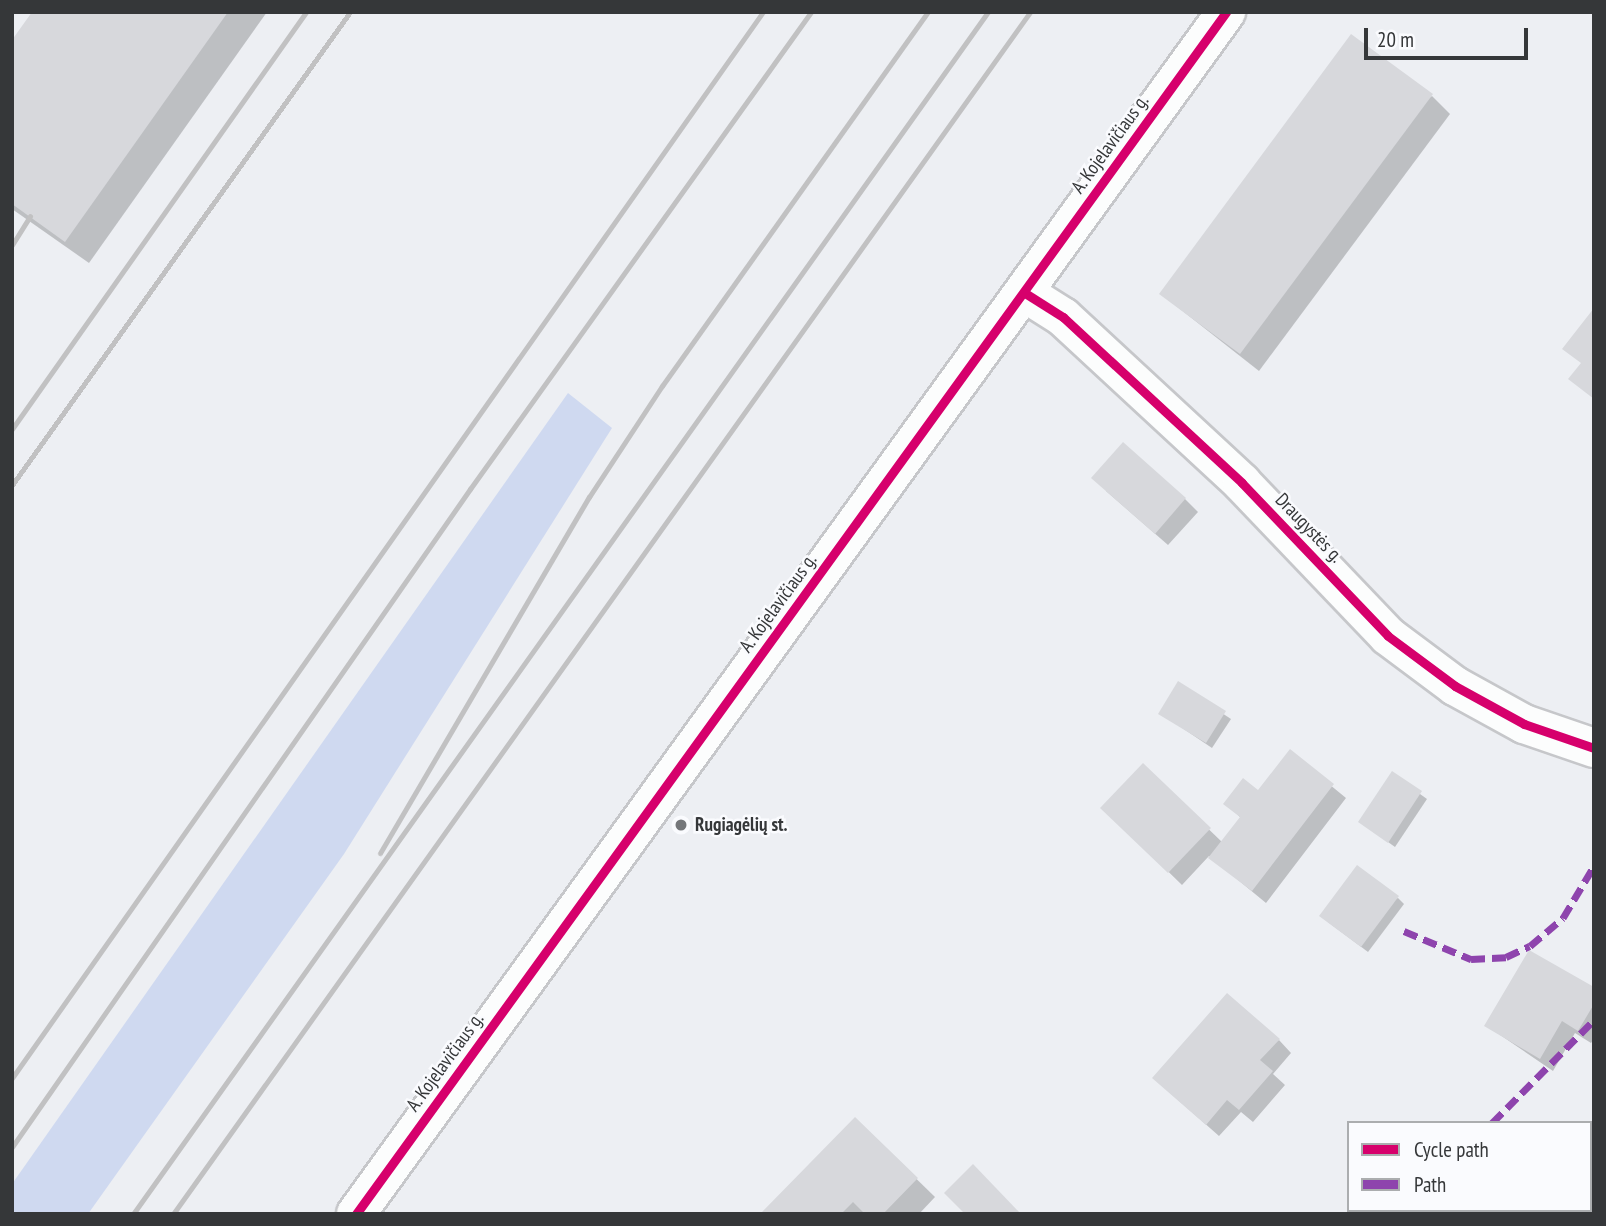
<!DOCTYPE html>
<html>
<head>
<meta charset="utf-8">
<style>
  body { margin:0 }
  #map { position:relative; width:1606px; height:1226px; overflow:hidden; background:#edeff3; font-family:"PT Sans Narrow",sans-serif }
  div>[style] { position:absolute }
  .green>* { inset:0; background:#cfd9f0 }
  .shadow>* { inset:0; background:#0003 }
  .building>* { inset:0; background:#d7d8dc }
  .roads { filter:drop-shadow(2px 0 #c6c7ca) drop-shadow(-2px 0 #c6c7ca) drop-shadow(0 2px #c6c7ca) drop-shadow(0 -2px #c6c7ca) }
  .minor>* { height:38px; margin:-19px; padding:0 19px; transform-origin:19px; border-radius:19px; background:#fcfdfd }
  .rail>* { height:5px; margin:-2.5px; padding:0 2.5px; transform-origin:2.5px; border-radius:2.5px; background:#c1c1c2 }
  .quiet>* { height:7px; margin-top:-3.5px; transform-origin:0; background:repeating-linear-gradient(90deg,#8e44ad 0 14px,transparent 0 21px) }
  .cycleway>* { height:9px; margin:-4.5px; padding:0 4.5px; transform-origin:4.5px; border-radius:4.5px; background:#d6006c }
  .dots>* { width:19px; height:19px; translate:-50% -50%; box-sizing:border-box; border:4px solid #fafbfe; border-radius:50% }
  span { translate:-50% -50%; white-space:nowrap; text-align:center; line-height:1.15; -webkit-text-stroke:5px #fafbfe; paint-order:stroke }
  .street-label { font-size:19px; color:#353739 }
  .poi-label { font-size:19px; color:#353739; font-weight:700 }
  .left { translate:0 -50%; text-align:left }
  .frame { position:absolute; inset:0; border:14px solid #353739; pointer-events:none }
  .legend { position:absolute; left:1347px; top:1121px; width:245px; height:91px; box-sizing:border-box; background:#fafbfe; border:2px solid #abadaf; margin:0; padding:9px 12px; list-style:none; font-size:21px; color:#353739 }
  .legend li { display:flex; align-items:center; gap:14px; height:35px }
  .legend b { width:35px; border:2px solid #abadaf }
  .scale { position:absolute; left:1364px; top:28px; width:164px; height:32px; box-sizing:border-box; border:4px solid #353739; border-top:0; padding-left:9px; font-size:21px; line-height:24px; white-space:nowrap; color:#353739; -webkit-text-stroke:5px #fafbfe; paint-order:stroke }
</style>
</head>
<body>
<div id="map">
  <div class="green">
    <i style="clip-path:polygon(568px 393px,612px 428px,344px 854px,88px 1214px,12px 1214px,12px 1184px)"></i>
  </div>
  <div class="shadow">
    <i style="clip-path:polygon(34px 12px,267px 12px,89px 263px,12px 209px,12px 43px)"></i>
    <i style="clip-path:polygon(1432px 96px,1450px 114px,1259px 371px,1161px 294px)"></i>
    <i style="clip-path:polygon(1106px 491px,1185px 499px,1198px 512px,1168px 545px)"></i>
    <i style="clip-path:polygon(1178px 684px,1231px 719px,1212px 748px,1160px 713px)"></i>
    <i style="clip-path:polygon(1290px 752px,1346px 798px,1266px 903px,1209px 856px,1182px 885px,1103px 808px,1143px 766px,1222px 842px,1241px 818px,1226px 804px,1259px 792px)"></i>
    <i style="clip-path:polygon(1392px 774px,1427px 799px,1395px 847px,1360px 822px)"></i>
    <i style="clip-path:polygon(1398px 898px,1404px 904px,1368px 952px,1328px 922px)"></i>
    <i style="clip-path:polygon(1594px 989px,1594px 1039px,1591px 1043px,1575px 1033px,1553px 1071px,1487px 1026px)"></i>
    <i style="clip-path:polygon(1279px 1040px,1291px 1053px,1273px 1074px,1285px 1085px,1253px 1122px,1241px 1112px,1219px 1136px,1168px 1091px)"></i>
    <i style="clip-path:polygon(855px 1119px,935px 1197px,919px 1214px,763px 1214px)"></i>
  </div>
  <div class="building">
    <i style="clip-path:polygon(32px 12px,228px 12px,65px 242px,12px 204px,12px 40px)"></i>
    <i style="clip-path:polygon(1351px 34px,1433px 94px,1240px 354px,1159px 294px)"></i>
    <i style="clip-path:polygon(1594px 308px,1594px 399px,1568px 379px,1581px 363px,1562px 349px)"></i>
    <i style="clip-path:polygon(1123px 442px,1186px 498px,1155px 534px,1091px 478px)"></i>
    <i style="clip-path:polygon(1178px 681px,1226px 711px,1206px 743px,1158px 714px)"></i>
    <i style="clip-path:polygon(1290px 749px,1334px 784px,1252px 891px,1208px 858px,1240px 817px,1223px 804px,1243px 778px,1258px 790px)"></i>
    <i style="clip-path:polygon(1143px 763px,1211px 828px,1168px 873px,1100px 808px)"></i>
    <i style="clip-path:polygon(1392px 771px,1422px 791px,1388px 843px,1358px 822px)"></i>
    <i style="clip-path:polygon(1357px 865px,1399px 896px,1361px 947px,1319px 916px)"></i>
    <i style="clip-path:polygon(1529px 950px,1594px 987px,1594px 1004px,1578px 1031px,1562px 1021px,1540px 1059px,1484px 1026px)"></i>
    <i style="clip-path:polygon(1227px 993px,1280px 1039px,1260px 1060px,1273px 1071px,1239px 1110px,1227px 1100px,1206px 1125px,1152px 1078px)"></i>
    <i style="clip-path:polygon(855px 1117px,918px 1178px,883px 1214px,865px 1214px,853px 1202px,841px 1214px,760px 1214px)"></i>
    <i style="clip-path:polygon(973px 1164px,1021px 1214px,965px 1214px,944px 1193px)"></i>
  </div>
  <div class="roads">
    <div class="minor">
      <i style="left:1025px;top:293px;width:45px;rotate:32.3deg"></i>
      <i style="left:1063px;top:317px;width:244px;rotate:42.8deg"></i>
      <i style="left:1242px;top:483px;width:211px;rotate:46.3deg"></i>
      <i style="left:1388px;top:636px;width:84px;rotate:36.7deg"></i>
      <i style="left:1455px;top:686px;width:79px;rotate:28.8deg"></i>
      <i style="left:1524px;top:724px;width:74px;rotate:18.9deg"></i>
      <i style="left:356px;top:1214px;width:1484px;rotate:-54.1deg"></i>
    </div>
  </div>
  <div class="rail">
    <i style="left:12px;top:245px;width:34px;rotate:-58deg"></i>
    <i style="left:12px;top:429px;width:510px;rotate:-54.81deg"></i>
    <i style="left:12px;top:485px;width:581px;rotate:-54.45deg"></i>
    <i style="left:380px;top:853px;width:413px;rotate:-59.6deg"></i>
    <i style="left:589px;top:497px;width:133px;rotate:-56.7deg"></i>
    <i style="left:662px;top:386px;width:459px;rotate:-54.6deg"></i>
    <i style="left:12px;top:1078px;width:1304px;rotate:-54.84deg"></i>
    <i style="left:12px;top:1147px;width:802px;rotate:-55.16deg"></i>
    <i style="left:470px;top:489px;width:586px;rotate:-54.44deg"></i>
    <i style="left:133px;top:1214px;width:1475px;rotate:-54.58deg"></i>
    <i style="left:173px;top:1214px;width:1476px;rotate:-54.51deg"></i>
  </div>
  <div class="quiet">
    <i style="left:1404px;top:931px;width:73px;rotate:22.7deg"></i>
    <i style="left:1471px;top:959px;width:35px;rotate:-3deg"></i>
    <i style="left:1506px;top:957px;width:26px;rotate:-25deg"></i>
    <i style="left:1530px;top:946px;width:43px;rotate:-40.3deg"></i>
    <i style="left:1563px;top:918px;width:61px;rotate:-59.2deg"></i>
    <i style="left:1492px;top:1123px;width:145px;rotate:-45.3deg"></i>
    <i style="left:1402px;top:1214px;width:6px;rotate:-45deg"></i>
  </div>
  <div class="cycleway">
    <i style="left:1025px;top:293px;width:45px;rotate:32.3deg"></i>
    <i style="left:1063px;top:317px;width:244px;rotate:42.8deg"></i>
    <i style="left:1242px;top:483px;width:211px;rotate:46.3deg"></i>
    <i style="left:1388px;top:636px;width:84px;rotate:36.7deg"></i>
    <i style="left:1455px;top:686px;width:79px;rotate:28.8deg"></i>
    <i style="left:1524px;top:724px;width:74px;rotate:18.9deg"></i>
    <i style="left:356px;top:1214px;width:1484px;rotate:-54.1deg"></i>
  </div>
  <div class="dots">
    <i style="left:681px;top:825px;background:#75777a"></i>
  </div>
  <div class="street-label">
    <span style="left:1110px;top:144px;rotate:-54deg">A. Kojelavičiaus g.</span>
    <span style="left:1309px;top:528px;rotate:46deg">Draugystės g.</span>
    <span style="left:778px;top:603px;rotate:-54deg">A. Kojelavičiaus g.</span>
    <span style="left:445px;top:1062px;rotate:-54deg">A. Kojelavičiaus g.</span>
  </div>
  <div class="poi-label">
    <span class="left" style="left:695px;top:825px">Rugiagėlių st.</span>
  </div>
  <div class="frame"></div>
  <ul class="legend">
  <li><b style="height:9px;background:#d6006c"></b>Cycle path</li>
  <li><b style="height:9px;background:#8e44ad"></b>Path</li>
  </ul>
  <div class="scale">20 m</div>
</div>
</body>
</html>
